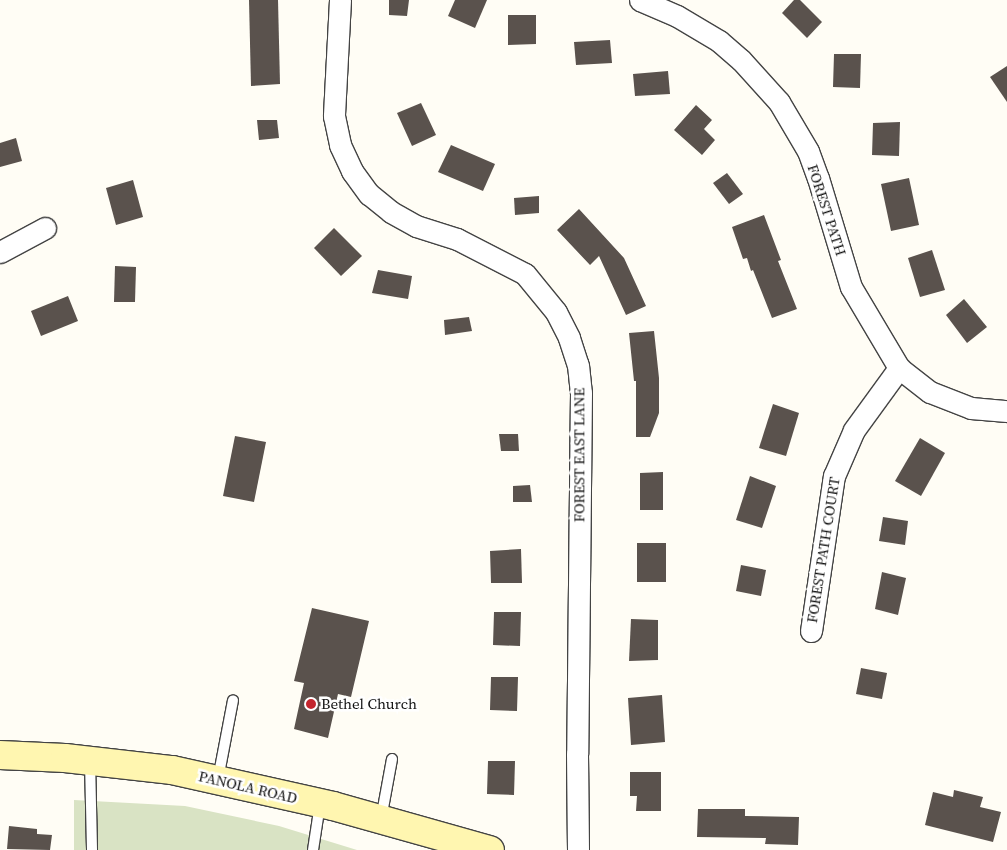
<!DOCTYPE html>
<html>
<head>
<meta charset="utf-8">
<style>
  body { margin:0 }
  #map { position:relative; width:1007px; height:850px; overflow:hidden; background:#fffdf5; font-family:"Source Serif 4",serif }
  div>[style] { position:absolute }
  .cemetery>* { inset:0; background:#d9e3c4 }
  .building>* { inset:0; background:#5a524d }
  .roads { filter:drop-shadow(1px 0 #444) drop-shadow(-1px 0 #444) drop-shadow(0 1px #444) drop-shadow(0 -1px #444) }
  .service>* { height:10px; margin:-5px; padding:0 5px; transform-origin:5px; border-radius:5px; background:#fff }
  .minor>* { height:21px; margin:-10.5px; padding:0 10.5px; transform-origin:10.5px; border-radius:10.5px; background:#fff }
  .secondary>* { height:28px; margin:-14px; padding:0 14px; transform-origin:14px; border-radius:14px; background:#fff6b0 }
  .dots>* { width:14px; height:14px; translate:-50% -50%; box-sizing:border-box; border:2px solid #fff; border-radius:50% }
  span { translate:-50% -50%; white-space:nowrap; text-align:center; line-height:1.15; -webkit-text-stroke:5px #fff; paint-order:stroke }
  .street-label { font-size:15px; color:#111 }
  .poi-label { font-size:15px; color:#111 }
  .left { translate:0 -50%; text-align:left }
</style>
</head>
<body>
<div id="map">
  <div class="cemetery">
    <i style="clip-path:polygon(74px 800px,185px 806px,279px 826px,357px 850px,74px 850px)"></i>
  </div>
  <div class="building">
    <i style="clip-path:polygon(249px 0,278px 0,280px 84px,251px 86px)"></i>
    <i style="clip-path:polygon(389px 0,409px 0,407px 16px,389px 15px)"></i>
    <i style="clip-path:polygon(455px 0,487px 0,475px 28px,448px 16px)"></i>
    <i style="clip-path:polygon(794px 0,800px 0,822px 22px,807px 38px,782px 13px)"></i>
    <i style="clip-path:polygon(508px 15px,536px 15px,536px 44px,508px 45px)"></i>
    <i style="clip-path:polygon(610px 40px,612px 63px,576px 65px,574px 42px)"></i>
    <i style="clip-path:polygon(834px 54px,861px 54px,860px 88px,833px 87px)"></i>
    <i style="clip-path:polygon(1007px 66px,1007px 102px,990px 77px)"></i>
    <i style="clip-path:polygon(668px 71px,670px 94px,635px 96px,633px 74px)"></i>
    <i style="clip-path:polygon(421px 103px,436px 135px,412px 146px,397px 113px)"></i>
    <i style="clip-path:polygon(696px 105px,712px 120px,704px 129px,715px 140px,702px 155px,674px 130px)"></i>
    <i style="clip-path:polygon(257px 120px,277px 120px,279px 138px,259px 140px)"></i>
    <i style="clip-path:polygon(900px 122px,899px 156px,872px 155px,873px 123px)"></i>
    <i style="clip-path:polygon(16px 138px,22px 161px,0 167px,0 143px)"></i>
    <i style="clip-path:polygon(451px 145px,495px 164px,483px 191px,438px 172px)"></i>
    <i style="clip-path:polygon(727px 173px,743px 194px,729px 204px,713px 183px)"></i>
    <i style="clip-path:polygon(909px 178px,919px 225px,891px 231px,881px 184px)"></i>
    <i style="clip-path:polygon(133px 180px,143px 217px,116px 225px,106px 188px)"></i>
    <i style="clip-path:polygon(539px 196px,539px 213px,515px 215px,514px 198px)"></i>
    <i style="clip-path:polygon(579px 209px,624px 258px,646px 306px,626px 315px,599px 256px,590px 265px,557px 230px)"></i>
    <i style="clip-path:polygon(764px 215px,781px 260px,778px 261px,797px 309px,772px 318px,753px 270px,751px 271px,747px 258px,743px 259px,732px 227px)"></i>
    <i style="clip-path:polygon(334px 228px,362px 256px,341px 276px,314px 248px)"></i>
    <i style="clip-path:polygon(932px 250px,945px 290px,920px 297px,908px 258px)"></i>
    <i style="clip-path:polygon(115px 266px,136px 267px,135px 302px,114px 302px)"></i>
    <i style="clip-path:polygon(378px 270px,412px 276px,408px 299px,372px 293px)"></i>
    <i style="clip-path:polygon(68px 296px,78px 321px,41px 336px,31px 311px)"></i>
    <i style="clip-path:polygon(964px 299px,987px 327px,967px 343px,946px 315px)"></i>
    <i style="clip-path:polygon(469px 317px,472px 331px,445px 335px,444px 320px)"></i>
    <i style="clip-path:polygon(654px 331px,659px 378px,659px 413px,650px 437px,636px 437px,636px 381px,634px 381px,629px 333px)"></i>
    <i style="clip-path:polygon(773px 404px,799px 413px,786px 456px,759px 448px)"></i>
    <i style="clip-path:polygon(499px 434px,518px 434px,519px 451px,501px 451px)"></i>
    <i style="clip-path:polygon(235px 436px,266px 442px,254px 502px,223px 496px)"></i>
    <i style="clip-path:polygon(920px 438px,945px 453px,921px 496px,895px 481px)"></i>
    <i style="clip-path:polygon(663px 472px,663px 510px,640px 510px,640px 473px)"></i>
    <i style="clip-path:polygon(750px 476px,776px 486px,762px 528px,736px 520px)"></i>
    <i style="clip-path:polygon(530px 485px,532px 502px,513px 502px,513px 486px)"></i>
    <i style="clip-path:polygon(883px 517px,908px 521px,905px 545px,879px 541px)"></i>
    <i style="clip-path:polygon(637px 543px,666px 543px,666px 582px,637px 582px)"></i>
    <i style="clip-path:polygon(521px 549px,522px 583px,491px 583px,490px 551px)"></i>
    <i style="clip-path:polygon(741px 565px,766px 570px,761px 596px,736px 591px)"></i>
    <i style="clip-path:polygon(882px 572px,906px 578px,898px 615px,875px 609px)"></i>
    <i style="clip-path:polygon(312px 608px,369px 621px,351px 697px,338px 694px,328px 738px,294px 729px,304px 683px,294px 681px)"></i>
    <i style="clip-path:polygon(494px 612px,521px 612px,520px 646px,493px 645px)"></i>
    <i style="clip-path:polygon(631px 619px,658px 620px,658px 660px,629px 661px)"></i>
    <i style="clip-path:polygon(861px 668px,887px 673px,882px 699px,856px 694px)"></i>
    <i style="clip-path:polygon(491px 677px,518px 677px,517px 711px,490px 710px)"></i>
    <i style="clip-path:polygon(662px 695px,665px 742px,631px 745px,628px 698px)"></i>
    <i style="clip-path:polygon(488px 761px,515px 761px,514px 795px,487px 794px)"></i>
    <i style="clip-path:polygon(630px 772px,661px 772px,661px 811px,636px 811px,637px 796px,630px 796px)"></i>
    <i style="clip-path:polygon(954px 790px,983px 797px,980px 807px,1001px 812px,993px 842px,925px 825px,933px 792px,953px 797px)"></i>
    <i style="clip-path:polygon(698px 809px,745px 809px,745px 816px,799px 817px,798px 845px,765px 844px,766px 838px,697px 837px)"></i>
    <i style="clip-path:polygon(9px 826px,37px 829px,37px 834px,52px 835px,50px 850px,7px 849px)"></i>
  </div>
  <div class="roads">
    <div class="service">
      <i style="left:90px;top:761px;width:89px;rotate:88.7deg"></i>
      <i style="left:218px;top:779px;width:80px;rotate:-79.2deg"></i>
      <i style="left:381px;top:819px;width:61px;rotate:-79.6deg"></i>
      <i style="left:313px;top:850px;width:47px;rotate:-81.3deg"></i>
    </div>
    <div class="minor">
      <i style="left:340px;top:0;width:116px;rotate:93deg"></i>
      <i style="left:334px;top:116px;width:30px;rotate:78deg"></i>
      <i style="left:340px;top:145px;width:29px;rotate:65deg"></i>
      <i style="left:352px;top:171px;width:29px;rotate:54deg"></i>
      <i style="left:369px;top:194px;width:28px;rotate:39deg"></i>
      <i style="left:391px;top:212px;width:29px;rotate:29deg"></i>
      <i style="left:416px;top:226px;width:43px;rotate:17.6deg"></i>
      <i style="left:457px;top:239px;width:76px;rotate:27.2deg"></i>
      <i style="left:525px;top:274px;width:49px;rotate:50.8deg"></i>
      <i style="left:556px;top:312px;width:29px;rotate:63deg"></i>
      <i style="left:569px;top:338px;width:28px;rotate:72deg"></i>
      <i style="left:578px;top:365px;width:28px;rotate:84deg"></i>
      <i style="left:581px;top:393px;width:361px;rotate:90.6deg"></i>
      <i style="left:577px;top:754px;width:96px;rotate:89.4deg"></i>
      <i style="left:640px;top:0;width:40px;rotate:23.4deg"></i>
      <i style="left:677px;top:16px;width:49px;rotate:30.8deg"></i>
      <i style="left:719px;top:41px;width:29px;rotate:41deg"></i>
      <i style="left:741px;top:60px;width:57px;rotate:47.9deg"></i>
      <i style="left:779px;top:102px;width:57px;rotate:59.4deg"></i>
      <i style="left:808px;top:151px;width:29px;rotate:70deg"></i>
      <i style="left:818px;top:178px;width:114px;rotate:73.2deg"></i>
      <i style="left:851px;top:287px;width:94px;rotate:59.3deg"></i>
      <i style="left:899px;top:368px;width:39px;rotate:38deg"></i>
      <i style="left:930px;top:392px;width:44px;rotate:21.3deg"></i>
      <i style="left:971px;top:408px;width:36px;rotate:5deg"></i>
      <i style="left:0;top:252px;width:51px;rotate:-28.1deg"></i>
      <i style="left:811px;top:631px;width:157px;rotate:-81.6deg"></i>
      <i style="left:834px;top:476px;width:50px;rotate:-66.5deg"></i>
      <i style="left:854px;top:430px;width:77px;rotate:-54deg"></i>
    </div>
    <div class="secondary">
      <i style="left:0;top:755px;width:65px;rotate:2.6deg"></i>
      <i style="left:65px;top:758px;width:108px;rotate:6.4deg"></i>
      <i style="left:172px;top:770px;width:165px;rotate:12.6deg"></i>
      <i style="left:333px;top:806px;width:163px;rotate:15.7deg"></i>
    </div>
  </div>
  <div class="dots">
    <i style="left:311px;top:704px;background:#c4262e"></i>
  </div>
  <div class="street-label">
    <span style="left:827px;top:210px;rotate:72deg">FOREST PATH</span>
    <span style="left:579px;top:455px;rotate:-90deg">FOREST EAST LANE</span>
    <span style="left:823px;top:550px;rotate:-81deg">FOREST PATH COURT</span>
    <span style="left:248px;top:787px;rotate:13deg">PANOLA ROAD</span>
  </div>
  <div class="poi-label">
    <span class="left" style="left:321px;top:704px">Bethel Church</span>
  </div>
</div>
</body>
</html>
